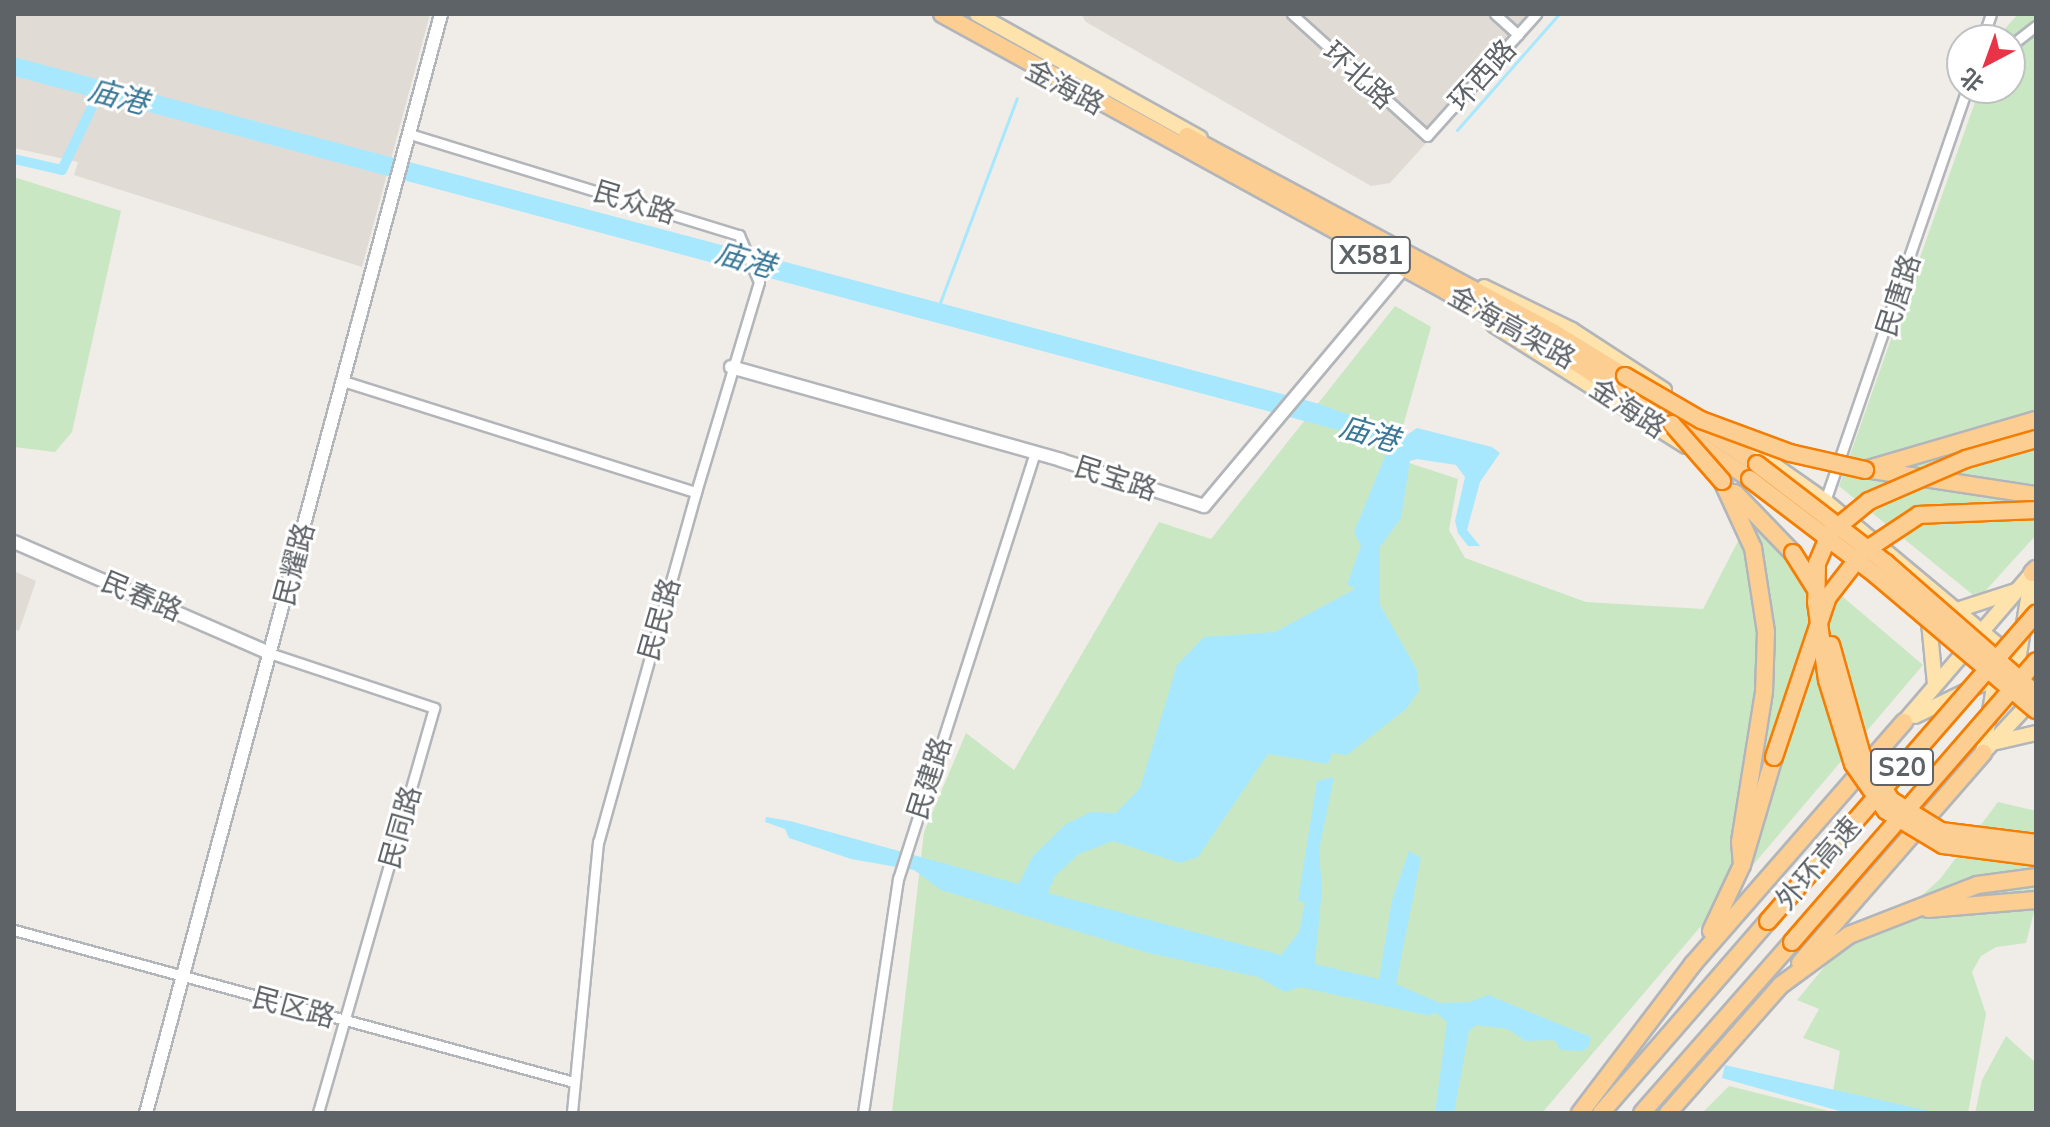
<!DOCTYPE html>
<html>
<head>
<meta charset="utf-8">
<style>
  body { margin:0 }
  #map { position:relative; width:2050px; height:1127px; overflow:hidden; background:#f0ece7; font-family:Mulish,"Noto Sans SC",sans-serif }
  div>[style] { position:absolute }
  .education>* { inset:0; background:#e0dcd5 }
  .green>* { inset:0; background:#cae7c3 }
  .water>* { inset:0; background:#a8e8fe }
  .stream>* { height:3px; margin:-1.5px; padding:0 1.5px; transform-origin:1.5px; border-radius:1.5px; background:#a8e8fe }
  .canal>* { height:10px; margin:-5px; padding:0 5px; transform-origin:5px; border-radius:5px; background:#a8e8fe }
  .roads { filter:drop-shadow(2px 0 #b2b5b9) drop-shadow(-2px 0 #b2b5b9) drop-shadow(0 2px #b2b5b9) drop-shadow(0 -2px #b2b5b9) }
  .street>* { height:9px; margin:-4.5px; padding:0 4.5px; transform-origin:4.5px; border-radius:4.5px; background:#fff }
  .secondary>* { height:12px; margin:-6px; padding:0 6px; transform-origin:6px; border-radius:6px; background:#fff }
  .primary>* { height:14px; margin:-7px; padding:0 7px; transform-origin:7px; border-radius:7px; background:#fee3ad }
  .highway>* { height:16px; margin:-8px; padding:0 8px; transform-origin:8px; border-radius:8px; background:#fcce91 }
  .bridges { filter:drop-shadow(2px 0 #f57d02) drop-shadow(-2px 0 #f57d02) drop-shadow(0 2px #f57d02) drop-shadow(0 -2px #f57d02) }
  .highway-bridge>* { height:16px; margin:-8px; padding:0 8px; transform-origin:8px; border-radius:8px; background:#fcce91 }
  span { translate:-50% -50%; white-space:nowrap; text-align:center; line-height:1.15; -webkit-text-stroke:6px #fff; paint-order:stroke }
  .shield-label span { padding:2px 6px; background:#fff; border:2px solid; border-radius:6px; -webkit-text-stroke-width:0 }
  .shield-label { font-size:26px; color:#5e6367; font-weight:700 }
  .street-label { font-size:28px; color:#5e6367 }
  .water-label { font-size:30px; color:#3b7897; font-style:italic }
  .frame { position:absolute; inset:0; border:16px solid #5e6367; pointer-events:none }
  .north { position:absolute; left:1946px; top:24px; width:80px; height:80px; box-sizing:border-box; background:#fff; border:2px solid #bfc1c2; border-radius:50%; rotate:221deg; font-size:22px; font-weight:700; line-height:32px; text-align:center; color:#5e6367 }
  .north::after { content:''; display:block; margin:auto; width:28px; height:36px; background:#e83446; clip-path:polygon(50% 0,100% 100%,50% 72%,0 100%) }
</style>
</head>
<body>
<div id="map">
  <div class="education">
    <i style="clip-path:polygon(14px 14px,430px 14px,362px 267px,74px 175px,78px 162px,14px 148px)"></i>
    <i style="clip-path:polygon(1081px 14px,1543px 14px,1390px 183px,1371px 186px,1086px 22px)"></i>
    <i style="clip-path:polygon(14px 571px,36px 581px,19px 631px,14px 629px)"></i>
  </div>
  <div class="green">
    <i style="clip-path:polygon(2018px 14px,2036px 14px,2036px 535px,1978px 599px,1839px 486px,1980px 88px,2010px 88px,2010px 40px,1995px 40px)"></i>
    <i style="clip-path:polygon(14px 177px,121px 211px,72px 432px,55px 452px,14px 447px)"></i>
    <i style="clip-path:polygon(1395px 306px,1431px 327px,1394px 458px,1458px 479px,1449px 530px,1465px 558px,1586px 602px,1703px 609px,1750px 518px,1923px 665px,1542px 1113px,892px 1112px,924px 832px,966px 733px,1014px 770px,1159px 522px,1211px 539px)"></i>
    <i style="clip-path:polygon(1998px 802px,2036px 811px,2036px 904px,2026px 943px,1996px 947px,1981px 956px,1972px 972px,1986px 1014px,1968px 1113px,1929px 1113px,1833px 1091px,1840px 1051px,1803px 1038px,1819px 1009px,1797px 1000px,1863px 920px,1886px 928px,1940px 879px)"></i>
    <i style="clip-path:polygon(2006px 1036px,2036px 1063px,2036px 1113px,1975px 1113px,1982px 1080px)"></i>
    <i style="clip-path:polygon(1729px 1086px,1836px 1113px,1702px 1113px)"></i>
  </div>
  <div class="water">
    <i style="clip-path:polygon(14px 57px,1316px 403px,1407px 435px,1417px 428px,1492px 447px,1500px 453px,1480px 482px,1467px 530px,1480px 546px,1468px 546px,1458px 533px,1455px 521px,1465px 477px,1456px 465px,1417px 459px,1410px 461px,1401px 518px,1380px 547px,1380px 605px,1417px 670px,1419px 691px,1406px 709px,1347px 755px,1332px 753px,1328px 764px,1268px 754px,1198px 857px,1180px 863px,1113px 841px,1079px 854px,1055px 876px,1048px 893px,1281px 955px,1299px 932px,1305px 903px,1298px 900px,1317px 781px,1334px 777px,1319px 850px,1322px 889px,1315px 964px,1379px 979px,1392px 900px,1409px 851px,1421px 858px,1396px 984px,1440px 1003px,1469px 1002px,1488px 995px,1591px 1037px,1589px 1046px,1583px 1051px,1561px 1050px,1554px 1040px,1525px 1041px,1508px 1029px,1476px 1025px,1469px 1031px,1454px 1113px,1435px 1113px,1447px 1022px,1435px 1012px,1430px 1016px,1300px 987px,1285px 992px,1258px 977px,1149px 953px,941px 890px,914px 870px,851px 859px,789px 838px,785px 829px,765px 822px,766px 817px,790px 821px,1019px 884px,1032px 857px,1066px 824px,1091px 812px,1116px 813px,1140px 788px,1177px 665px,1204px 637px,1275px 632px,1355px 589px,1347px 584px,1361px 546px,1354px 532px,1388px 449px,1383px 442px,14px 76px)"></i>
    <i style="clip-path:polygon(1725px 1065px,1781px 1078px,1939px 1113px,1847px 1113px,1722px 1078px)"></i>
  </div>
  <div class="stream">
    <i style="left:1457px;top:130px;width:154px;rotate:-48.7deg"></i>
    <i style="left:938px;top:308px;width:224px;rotate:-69.4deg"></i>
  </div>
  <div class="canal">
    <i style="left:14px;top:159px;width:49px;rotate:12.9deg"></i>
    <i style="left:62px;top:170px;width:86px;rotate:-64.6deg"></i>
  </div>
  <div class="roads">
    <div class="street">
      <i style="left:1292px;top:14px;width:182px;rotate:42.1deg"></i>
      <i style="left:1427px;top:136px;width:164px;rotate:-48.2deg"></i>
      <i style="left:1495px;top:14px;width:31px;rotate:42deg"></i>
      <i style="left:1982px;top:40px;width:28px;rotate:-71deg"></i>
      <i style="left:2010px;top:46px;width:33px;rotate:-38deg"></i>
      <i style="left:410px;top:134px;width:344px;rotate:17.1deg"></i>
      <i style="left:739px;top:235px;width:51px;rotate:66.9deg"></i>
      <i style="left:759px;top:282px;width:219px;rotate:106.7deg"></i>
      <i style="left:343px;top:381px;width:370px;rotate:17.5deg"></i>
      <i style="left:696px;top:492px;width:363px;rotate:105.6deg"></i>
      <i style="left:598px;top:842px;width:272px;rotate:95.5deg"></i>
      <i style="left:1825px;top:501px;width:437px;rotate:-71deg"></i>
      <i style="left:269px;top:653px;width:174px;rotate:18.4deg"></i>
      <i style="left:434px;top:708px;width:421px;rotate:106deg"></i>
      <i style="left:14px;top:930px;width:580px;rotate:15.19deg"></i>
      <i style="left:863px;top:1113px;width:237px;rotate:-81.5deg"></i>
      <i style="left:898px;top:879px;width:447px;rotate:-72.2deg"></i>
    </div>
    <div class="secondary">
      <i style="left:731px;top:367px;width:343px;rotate:15.7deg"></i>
      <i style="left:1061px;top:460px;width:150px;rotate:17.8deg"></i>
      <i style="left:1204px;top:506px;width:308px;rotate:-50deg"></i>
      <i style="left:14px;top:542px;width:278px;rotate:23.5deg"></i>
      <i style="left:146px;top:1113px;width:1138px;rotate:-74.97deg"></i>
    </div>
    <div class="primary">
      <i style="left:977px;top:14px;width:255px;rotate:29.1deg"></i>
      <i style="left:1484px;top:287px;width:98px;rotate:26deg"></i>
      <i style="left:1572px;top:330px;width:110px;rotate:33.1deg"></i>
      <i style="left:1494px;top:325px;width:227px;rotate:32.2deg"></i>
      <i style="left:1734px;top:437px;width:111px;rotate:35.1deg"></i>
      <i style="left:1825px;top:501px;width:275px;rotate:39.8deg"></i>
      <i style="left:1957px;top:610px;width:62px;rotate:-17.9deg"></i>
      <i style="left:1929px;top:622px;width:62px;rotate:84.5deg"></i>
      <i style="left:2017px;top:667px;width:94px;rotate:-80.8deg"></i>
      <i style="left:1915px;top:716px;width:71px;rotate:-25.8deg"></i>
      <i style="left:1979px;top:685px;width:32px;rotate:-11deg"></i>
      <i style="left:1904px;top:722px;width:196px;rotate:-49.3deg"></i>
      <i style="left:1997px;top:742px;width:40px;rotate:-13deg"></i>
      <i style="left:1983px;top:753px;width:79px;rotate:-80.5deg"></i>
      <i style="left:1983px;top:753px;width:75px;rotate:-47.2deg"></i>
    </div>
    <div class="highway">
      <i style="left:942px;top:14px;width:725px;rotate:28.79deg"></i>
      <i style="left:1577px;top:363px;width:208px;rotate:33.8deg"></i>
      <i style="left:1187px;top:136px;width:415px;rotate:28.2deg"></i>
      <i style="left:1553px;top:332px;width:97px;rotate:31.6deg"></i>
      <i style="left:1688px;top:418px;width:83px;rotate:33.7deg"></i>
      <i style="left:1865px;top:470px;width:178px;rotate:-16.3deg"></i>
      <i style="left:1872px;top:470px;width:166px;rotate:8.7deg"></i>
      <i style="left:1722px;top:481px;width:74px;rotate:65.2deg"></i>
      <i style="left:1753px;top:548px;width:85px;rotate:81.2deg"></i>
      <i style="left:1766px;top:632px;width:60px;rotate:91.9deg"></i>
      <i style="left:1764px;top:692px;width:152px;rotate:99.1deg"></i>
      <i style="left:1740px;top:842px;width:23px;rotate:85deg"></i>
      <i style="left:1735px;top:493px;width:83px;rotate:46deg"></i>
      <i style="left:2032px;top:573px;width:6px;rotate:-45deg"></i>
      <i style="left:1928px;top:909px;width:108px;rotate:-4.8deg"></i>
      <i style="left:1711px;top:931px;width:73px;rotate:-64.8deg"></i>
      <i style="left:1742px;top:865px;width:113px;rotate:-73.5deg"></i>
      <i style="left:1800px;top:963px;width:279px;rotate:-48.9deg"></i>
      <i style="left:1580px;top:1113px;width:187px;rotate:-52.8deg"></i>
      <i style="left:1693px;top:964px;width:321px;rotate:-48.9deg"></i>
      <i style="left:1601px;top:1113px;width:254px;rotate:-49deg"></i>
      <i style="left:1642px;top:1113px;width:227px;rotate:-48.7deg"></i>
      <i style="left:1668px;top:1113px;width:171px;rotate:-48.6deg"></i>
      <i style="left:1781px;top:985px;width:84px;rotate:-36.3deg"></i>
      <i style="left:1849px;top:935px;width:137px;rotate:-21.3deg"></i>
      <i style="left:1977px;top:885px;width:60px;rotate:-7.7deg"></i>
    </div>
  </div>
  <div class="bridges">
    <div class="highway-bridge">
      <i style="left:1625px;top:376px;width:88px;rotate:30.1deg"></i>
      <i style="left:1701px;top:420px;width:95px;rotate:20.3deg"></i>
      <i style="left:1790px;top:453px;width:77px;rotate:12.8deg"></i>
      <i style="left:1672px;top:424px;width:76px;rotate:48.7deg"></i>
      <i style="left:2036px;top:439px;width:73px;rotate:164.1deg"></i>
      <i style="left:1966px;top:459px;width:106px;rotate:156.6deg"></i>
      <i style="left:1869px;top:501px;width:50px;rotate:140.6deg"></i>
      <i style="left:1830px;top:533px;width:33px;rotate:113deg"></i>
      <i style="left:1817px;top:563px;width:39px;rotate:91deg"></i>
      <i style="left:1816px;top:602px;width:79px;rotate:82deg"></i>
      <i style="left:1827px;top:680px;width:88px;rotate:72.8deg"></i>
      <i style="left:1853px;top:764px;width:57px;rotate:54.9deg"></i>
      <i style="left:1886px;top:811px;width:66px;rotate:30.8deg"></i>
      <i style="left:1943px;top:845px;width:94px;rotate:7.4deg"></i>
      <i style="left:1757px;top:464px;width:163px;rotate:37.5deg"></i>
      <i style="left:1886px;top:563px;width:199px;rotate:41.1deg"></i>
      <i style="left:1750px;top:479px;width:158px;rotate:37.3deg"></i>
      <i style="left:1876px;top:575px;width:209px;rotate:40.2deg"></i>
      <i style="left:1793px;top:553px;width:41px;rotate:57.8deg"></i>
      <i style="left:1831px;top:645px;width:114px;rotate:74.3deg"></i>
      <i style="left:1862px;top:755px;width:54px;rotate:57.2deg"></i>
      <i style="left:1891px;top:800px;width:59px;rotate:31.8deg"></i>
      <i style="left:1941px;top:831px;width:96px;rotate:7.2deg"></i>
      <i style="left:1774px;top:757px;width:169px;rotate:-71.4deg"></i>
      <i style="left:1828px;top:597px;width:57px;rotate:-52.1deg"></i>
      <i style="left:1863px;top:552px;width:67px;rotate:-33.5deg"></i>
      <i style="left:1919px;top:515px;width:117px;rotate:-2.4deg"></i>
      <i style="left:1768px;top:921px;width:408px;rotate:-48.9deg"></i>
      <i style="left:1792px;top:942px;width:372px;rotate:-49deg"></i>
    </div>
  </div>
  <div class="shield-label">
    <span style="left:1371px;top:255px">X581</span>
    <span style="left:1902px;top:767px">S20</span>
  </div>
  <div class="street-label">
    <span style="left:1359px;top:75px;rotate:42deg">环北路</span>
    <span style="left:1482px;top:75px;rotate:-48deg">环西路</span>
    <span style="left:1065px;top:87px;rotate:28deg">金海路</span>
    <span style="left:635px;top:202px;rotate:17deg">民众路</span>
    <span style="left:1898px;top:295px;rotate:-72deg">民唐路</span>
    <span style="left:1512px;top:327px;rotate:29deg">金海高架路</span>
    <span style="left:1628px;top:408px;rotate:33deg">金海路</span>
    <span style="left:1116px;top:478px;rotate:18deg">民宝路</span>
    <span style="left:294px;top:564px;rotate:-75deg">民耀路</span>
    <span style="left:142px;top:596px;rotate:23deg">民春路</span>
    <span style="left:659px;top:619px;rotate:-74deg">民民路</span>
    <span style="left:929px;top:778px;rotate:-72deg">民建路</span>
    <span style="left:400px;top:827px;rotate:-74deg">民同路</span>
    <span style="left:1818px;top:863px;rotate:-49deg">外环高速</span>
    <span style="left:294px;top:1007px;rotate:15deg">民区路</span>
  </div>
  <div class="water-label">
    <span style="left:118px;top:96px;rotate:15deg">庙港</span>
    <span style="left:745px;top:259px;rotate:16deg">庙港</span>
    <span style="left:1369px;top:433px;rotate:16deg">庙港</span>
  </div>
  <div class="frame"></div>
  <div class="north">北</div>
</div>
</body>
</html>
